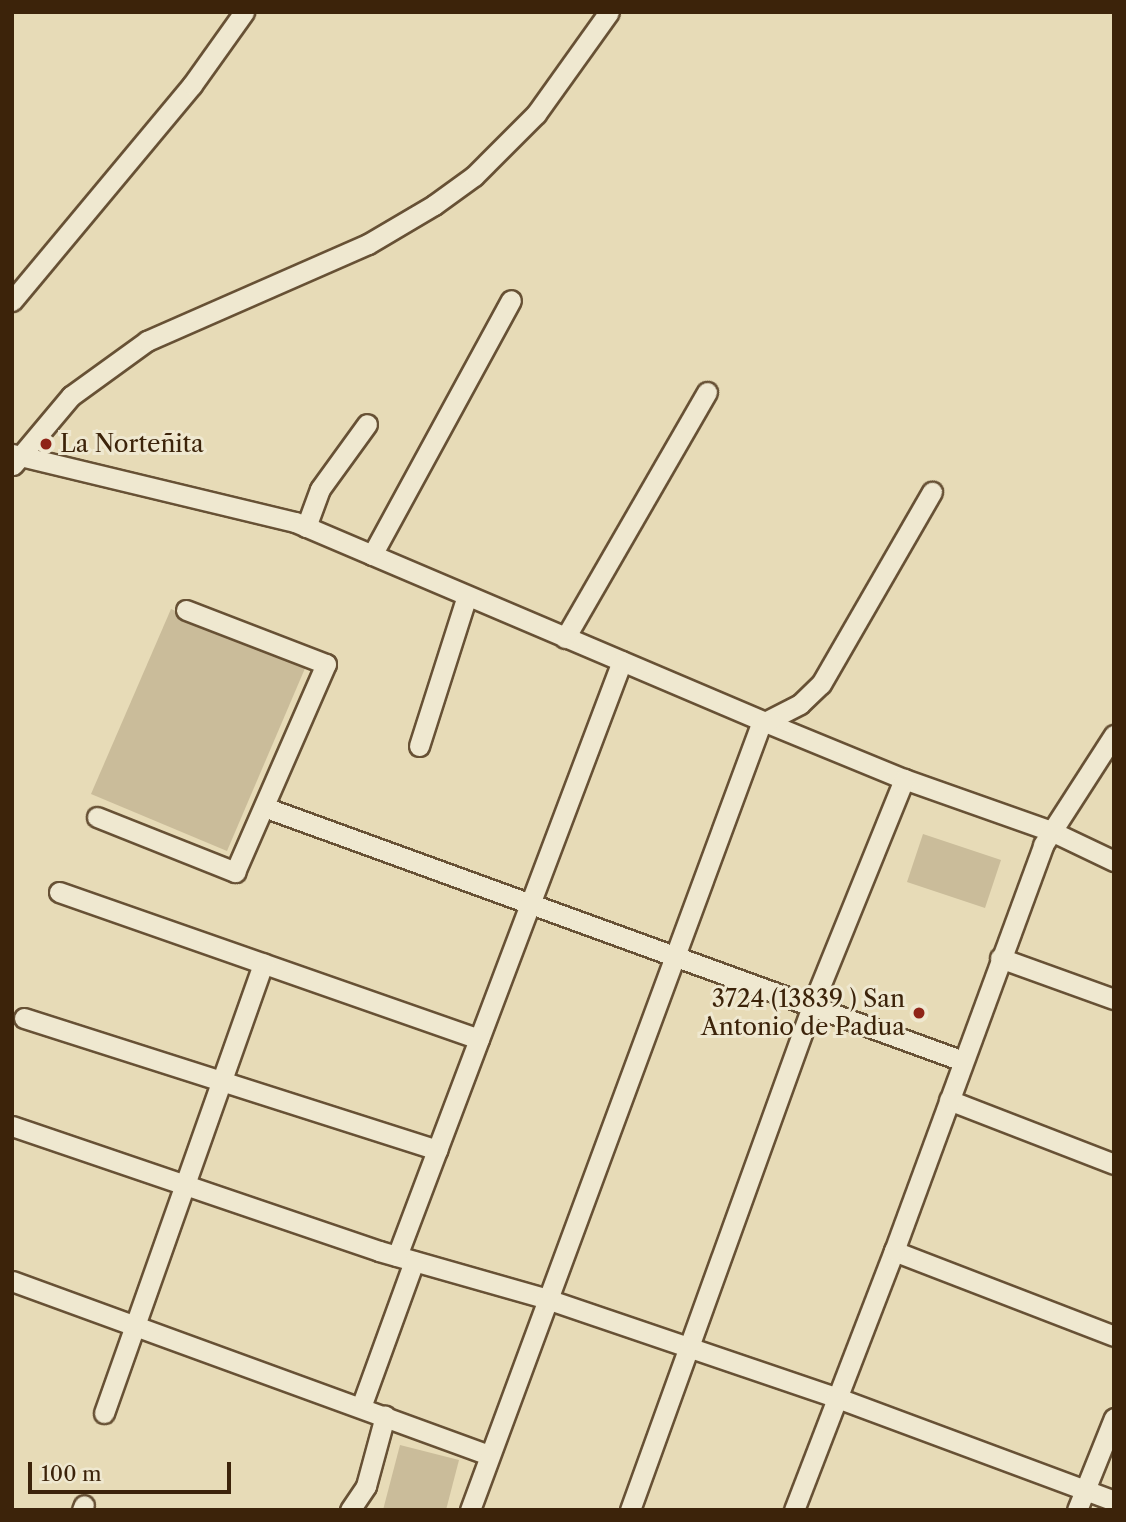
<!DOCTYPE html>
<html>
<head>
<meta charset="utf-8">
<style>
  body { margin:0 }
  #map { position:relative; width:1126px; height:1522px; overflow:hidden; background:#e7dbb7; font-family:"Libre Caslon Text",serif }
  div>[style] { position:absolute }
  .green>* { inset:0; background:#cabc9a }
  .roads { filter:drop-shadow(2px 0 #675135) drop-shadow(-2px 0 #675135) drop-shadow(0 2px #675135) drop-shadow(0 -2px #675135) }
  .minor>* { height:19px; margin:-9.5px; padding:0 9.5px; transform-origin:9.5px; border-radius:9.5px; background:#efe8d0 }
  .dots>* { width:19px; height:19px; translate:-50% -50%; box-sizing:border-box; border:4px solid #efe8d0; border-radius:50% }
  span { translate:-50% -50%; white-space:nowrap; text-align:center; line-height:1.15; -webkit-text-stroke:6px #efe8d0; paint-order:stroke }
  .poi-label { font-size:24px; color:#3c230a }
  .left { translate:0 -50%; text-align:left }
  .right { translate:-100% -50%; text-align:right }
  .frame { position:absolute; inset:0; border:14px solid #3c230a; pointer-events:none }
  .scale { position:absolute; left:28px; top:1462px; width:203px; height:32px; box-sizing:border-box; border:4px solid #3c230a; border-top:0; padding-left:9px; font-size:21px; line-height:24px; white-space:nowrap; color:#3c230a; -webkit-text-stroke:5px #efe8d0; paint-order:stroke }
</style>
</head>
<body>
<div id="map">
  <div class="green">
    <i style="clip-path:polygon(171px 609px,306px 666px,227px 851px,91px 794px)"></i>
    <i style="clip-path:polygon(923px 834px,1001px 860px,985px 908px,907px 882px)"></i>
    <i style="clip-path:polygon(400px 1445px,459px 1460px,446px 1510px,383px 1510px)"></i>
  </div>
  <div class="roads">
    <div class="minor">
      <i style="left:12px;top:301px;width:281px;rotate:-50.2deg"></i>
      <i style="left:192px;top:85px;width:90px;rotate:-54.5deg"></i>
      <i style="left:12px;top:454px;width:291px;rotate:13.5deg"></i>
      <i style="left:295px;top:522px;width:511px;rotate:23.05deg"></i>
      <i style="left:765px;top:722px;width:150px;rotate:22.3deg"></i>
      <i style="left:904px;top:779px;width:156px;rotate:19.5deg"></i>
      <i style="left:1051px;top:831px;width:70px;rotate:25.5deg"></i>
      <i style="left:13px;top:465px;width:90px;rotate:-50deg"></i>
      <i style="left:71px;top:396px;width:94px;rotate:-35.9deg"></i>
      <i style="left:147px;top:341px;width:241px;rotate:-23.7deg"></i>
      <i style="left:368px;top:244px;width:77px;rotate:-30.6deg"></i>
      <i style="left:434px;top:205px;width:49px;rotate:-35.9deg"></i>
      <i style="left:474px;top:176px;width:88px;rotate:-45deg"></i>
      <i style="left:536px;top:114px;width:125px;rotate:-54.4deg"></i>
      <i style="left:306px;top:527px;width:40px;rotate:-69.8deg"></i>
      <i style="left:320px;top:489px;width:80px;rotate:-54.1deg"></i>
      <i style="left:372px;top:555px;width:290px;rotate:-61.4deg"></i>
      <i style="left:565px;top:638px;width:284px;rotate:-60deg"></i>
      <i style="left:765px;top:722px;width:39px;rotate:-27deg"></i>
      <i style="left:800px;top:704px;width:29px;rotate:-44deg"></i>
      <i style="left:821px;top:684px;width:222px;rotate:-60deg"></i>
      <i style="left:419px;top:746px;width:157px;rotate:-72.3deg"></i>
      <i style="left:264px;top:807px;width:744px;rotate:19.97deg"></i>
      <i style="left:97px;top:817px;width:149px;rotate:21.7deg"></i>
      <i style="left:235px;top:872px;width:227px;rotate:-66.4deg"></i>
      <i style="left:326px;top:664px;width:150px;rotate:-158.9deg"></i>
      <i style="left:59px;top:892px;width:445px;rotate:19.3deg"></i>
      <i style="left:1000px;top:958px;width:121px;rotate:19.8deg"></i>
      <i style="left:24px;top:1018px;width:434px;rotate:17.7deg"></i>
      <i style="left:949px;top:1100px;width:177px;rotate:21.2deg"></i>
      <i style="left:12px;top:1126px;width:388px;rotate:18.8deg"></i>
      <i style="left:379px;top:1251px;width:175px;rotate:15.9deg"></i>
      <i style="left:547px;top:1299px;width:304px;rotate:18.8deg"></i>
      <i style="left:835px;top:1397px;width:298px;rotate:20.4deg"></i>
      <i style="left:894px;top:1251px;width:236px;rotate:21.1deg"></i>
      <i style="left:397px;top:1256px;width:636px;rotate:-69.29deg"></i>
      <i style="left:12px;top:1281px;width:508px;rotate:20.04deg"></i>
      <i style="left:361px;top:1407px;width:155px;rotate:-70deg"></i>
      <i style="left:104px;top:1413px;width:477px;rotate:-70.5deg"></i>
      <i style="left:82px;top:1510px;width:5px;rotate:-68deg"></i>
      <i style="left:350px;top:1510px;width:29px;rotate:-56deg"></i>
      <i style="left:366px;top:1486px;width:73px;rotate:-74.8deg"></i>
      <i style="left:470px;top:1510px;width:841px;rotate:-69.69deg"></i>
      <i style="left:630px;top:1510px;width:536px;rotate:-70.14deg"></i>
      <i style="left:812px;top:1006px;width:245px;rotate:-67.9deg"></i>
      <i style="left:794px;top:1510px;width:278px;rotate:-68.9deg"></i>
      <i style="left:894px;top:1251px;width:432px;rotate:-69.8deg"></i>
      <i style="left:1043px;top:845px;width:131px;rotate:-57.2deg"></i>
      <i style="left:1077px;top:1510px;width:99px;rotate:-68.1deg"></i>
    </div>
  </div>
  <div class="dots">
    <i style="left:46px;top:444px;background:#8f2418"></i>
    <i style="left:919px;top:1013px;background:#8f2418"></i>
  </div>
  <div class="poi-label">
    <span class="left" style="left:60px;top:444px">La Norteñita</span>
    <span class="right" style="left:905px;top:1013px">3724 (13839 ) San<br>Antonio de Padua</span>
  </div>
  <div class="frame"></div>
  <div class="scale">100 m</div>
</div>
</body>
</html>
